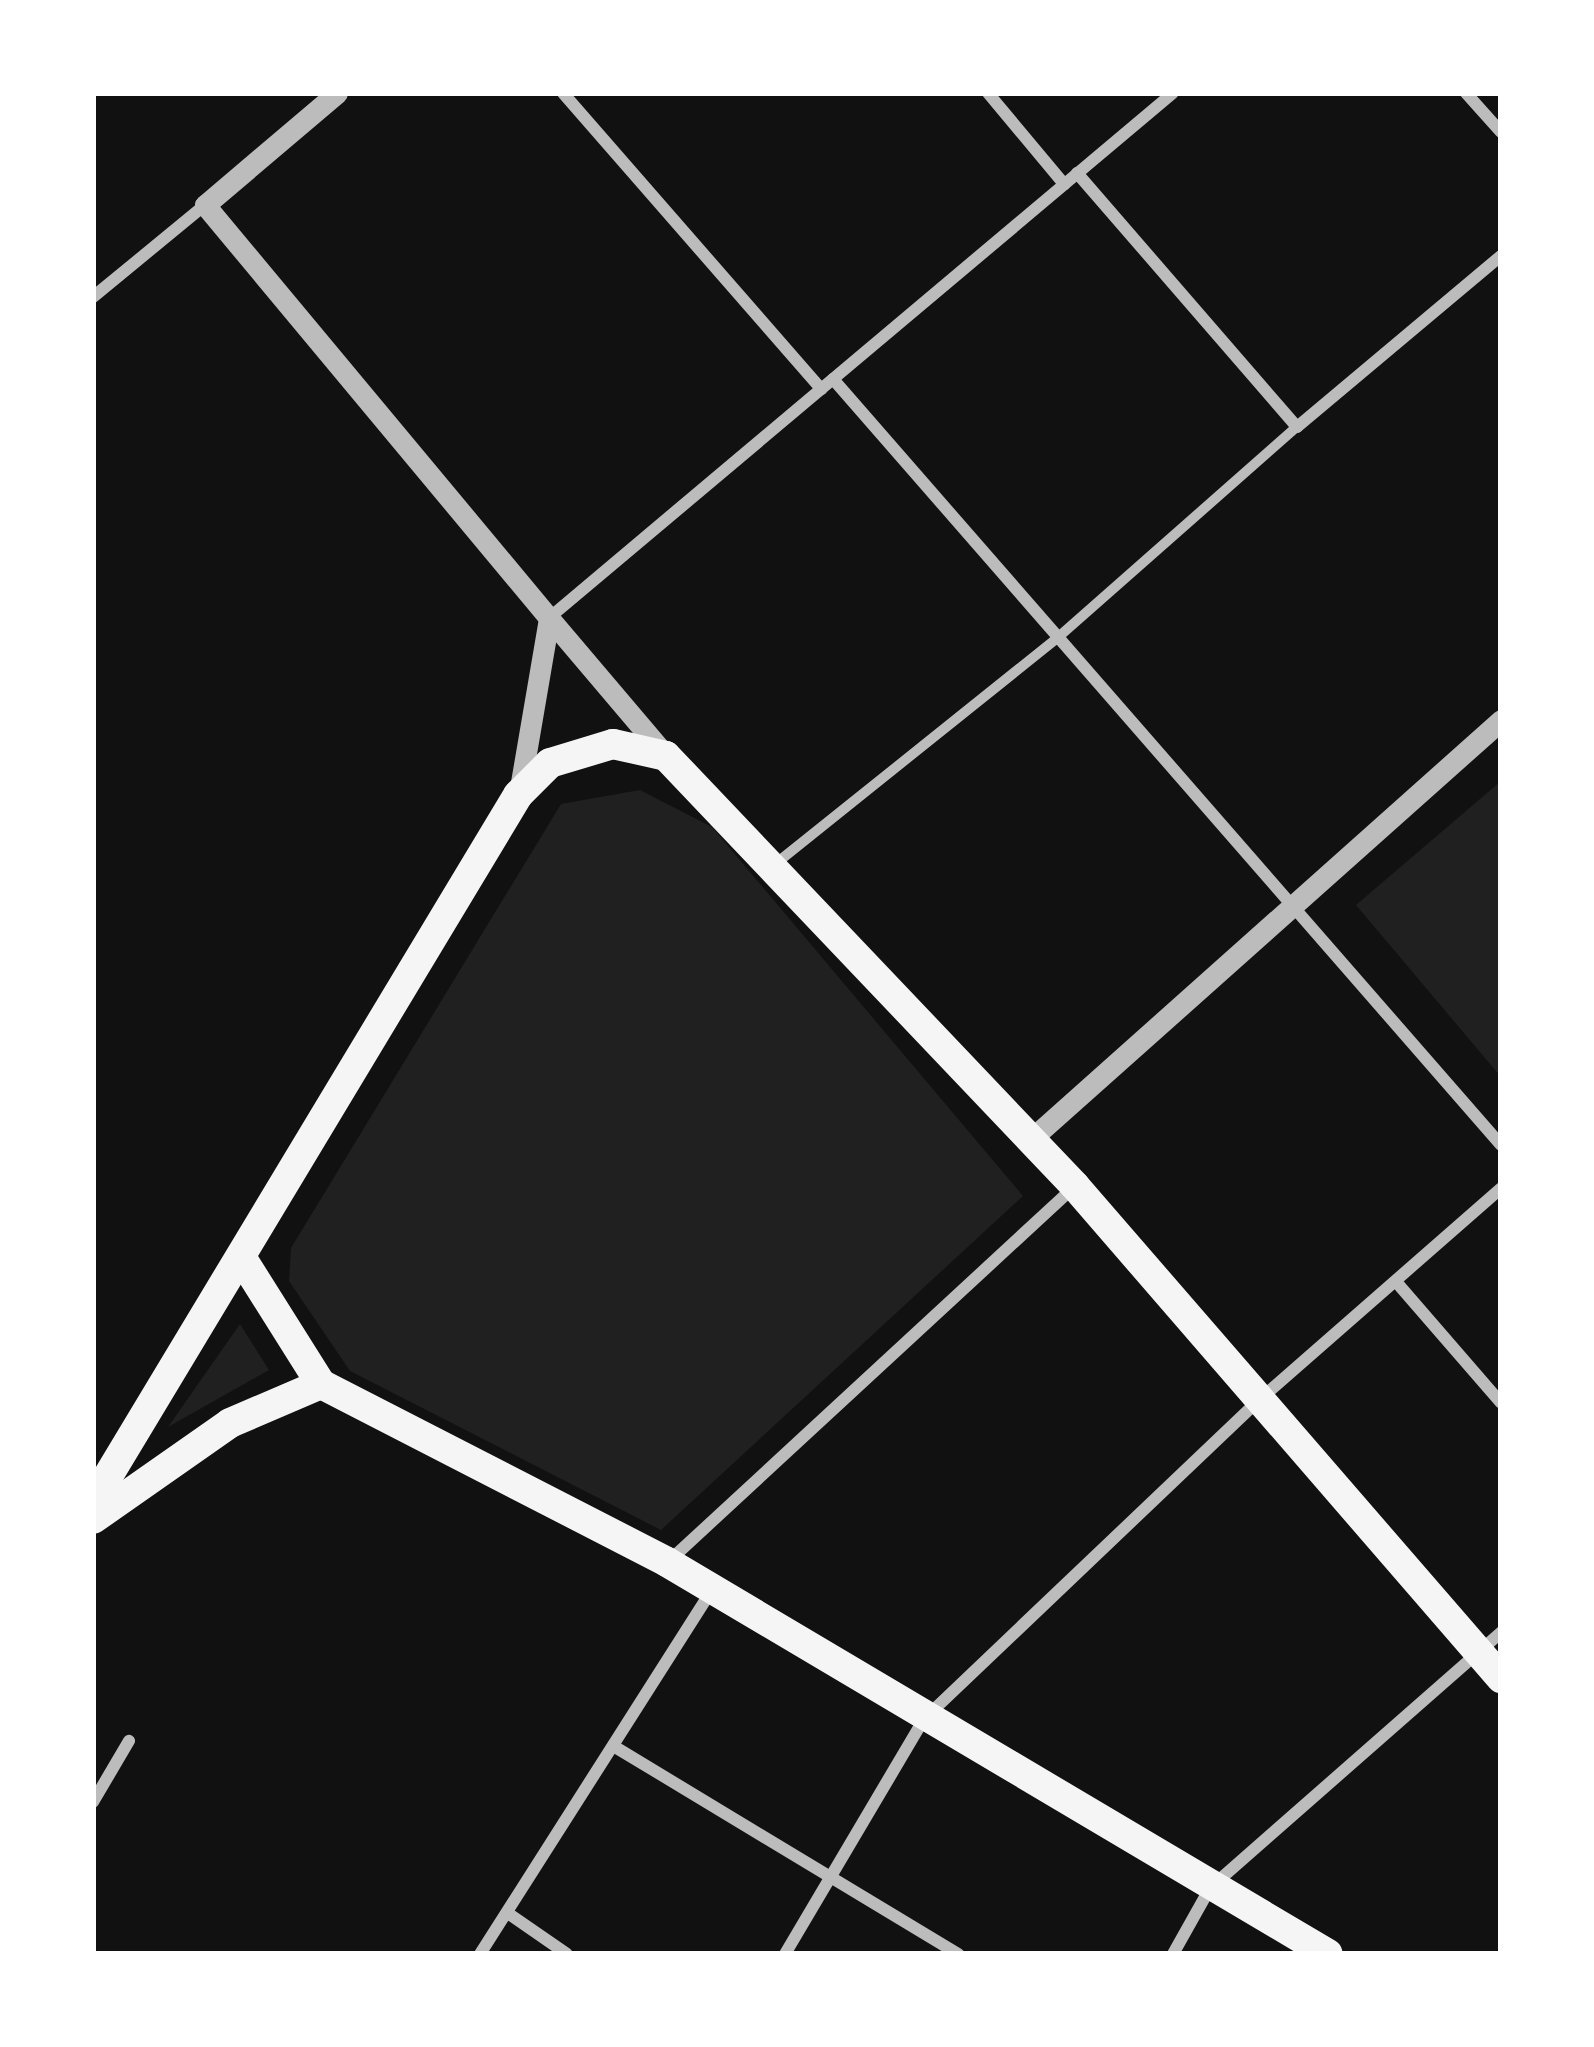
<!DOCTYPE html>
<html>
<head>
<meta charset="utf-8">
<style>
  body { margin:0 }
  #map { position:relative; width:1594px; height:2047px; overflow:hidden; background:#111; font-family:"IBM Plex Sans",sans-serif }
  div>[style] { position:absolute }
  .green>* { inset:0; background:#202020 }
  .pedestrian>* { height:10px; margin:-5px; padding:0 5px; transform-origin:5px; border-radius:5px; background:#bcbcbc }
  .minor>* { height:12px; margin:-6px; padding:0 6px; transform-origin:6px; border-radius:6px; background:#bcbcbc }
  .tertiary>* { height:21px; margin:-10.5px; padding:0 10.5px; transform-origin:10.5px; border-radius:10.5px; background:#bcbcbc }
  .primary>* { height:30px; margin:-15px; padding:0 15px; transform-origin:15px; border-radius:15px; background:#f5f5f5 }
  span { translate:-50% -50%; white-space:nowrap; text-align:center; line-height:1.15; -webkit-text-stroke:9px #fff; paint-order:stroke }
  .frame { position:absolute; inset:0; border:96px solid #fff; pointer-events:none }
</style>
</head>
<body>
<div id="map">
  <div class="green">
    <i style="clip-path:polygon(1501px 781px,1501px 1077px,1356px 905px)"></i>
    <i style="clip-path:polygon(640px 790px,712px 827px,1023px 1196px,661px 1530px,350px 1371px,289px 1281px,291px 1248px,561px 804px)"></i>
    <i style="clip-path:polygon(240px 1324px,269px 1370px,168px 1427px)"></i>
  </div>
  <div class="pedestrian">
    <i style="left:774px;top:865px;width:360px;rotate:-38.7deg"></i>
    <i style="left:1055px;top:640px;width:322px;rotate:-41.4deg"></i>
  </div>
  <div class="minor">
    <i style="left:563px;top:93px;width:393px;rotate:48.9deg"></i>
    <i style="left:988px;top:93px;width:119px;rotate:50.1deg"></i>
    <i style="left:1466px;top:93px;width:52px;rotate:48.1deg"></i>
    <i style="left:1077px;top:173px;width:336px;rotate:49.1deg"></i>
    <i style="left:1297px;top:427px;width:266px;rotate:-40deg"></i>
    <i style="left:93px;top:297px;width:145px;rotate:-39.4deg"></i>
    <i style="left:833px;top:379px;width:1016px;rotate:48.91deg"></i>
    <i style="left:549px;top:618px;width:815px;rotate:-40.08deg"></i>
    <i style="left:1398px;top:1284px;width:157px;rotate:49.1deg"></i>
    <i style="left:668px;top:1562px;width:554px;rotate:-42.73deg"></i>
    <i style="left:615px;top:1747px;width:401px;rotate:31.1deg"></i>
    <i style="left:93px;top:1802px;width:71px;rotate:-59.5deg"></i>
    <i style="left:509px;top:1914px;width:70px;rotate:34.6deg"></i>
    <i style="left:480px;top:1954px;width:430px;rotate:-57.5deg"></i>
    <i style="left:785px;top:1954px;width:273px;rotate:-59.4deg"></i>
    <i style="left:924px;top:1719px;width:461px;rotate:-43.6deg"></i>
    <i style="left:1258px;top:1401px;width:323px;rotate:-41.2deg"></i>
    <i style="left:1173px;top:1954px;width:76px;rotate:-60.7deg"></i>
    <i style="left:1210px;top:1888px;width:388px;rotate:-41.3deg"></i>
  </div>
  <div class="tertiary">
    <i style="left:337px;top:93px;width:173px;rotate:139.7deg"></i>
    <i style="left:205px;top:205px;width:537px;rotate:50.21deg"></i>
    <i style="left:519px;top:794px;width:179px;rotate:-80.3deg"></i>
    <i style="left:549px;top:618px;width:181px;rotate:49.7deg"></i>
    <i style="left:1030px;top:1140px;width:631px;rotate:-41.72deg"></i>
  </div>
  <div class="primary">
    <i style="left:241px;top:1257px;width:150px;rotate:57.8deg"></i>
    <i style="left:93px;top:1501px;width:824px;rotate:-58.95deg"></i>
    <i style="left:518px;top:795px;width:45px;rotate:-45deg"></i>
    <i style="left:550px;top:763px;width:66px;rotate:-16.8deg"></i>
    <i style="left:613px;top:744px;width:54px;rotate:12.8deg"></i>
    <i style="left:666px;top:756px;width:593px;rotate:46.43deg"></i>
    <i style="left:1075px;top:1186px;width:651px;rotate:49.11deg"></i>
    <i style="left:93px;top:1519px;width:167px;rotate:-35deg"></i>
    <i style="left:230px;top:1423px;width:99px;rotate:-23.2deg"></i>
    <i style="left:321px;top:1384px;width:389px;rotate:27.2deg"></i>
    <i style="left:667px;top:1562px;width:768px;rotate:30.67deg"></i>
  </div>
  <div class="frame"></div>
</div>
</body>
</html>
